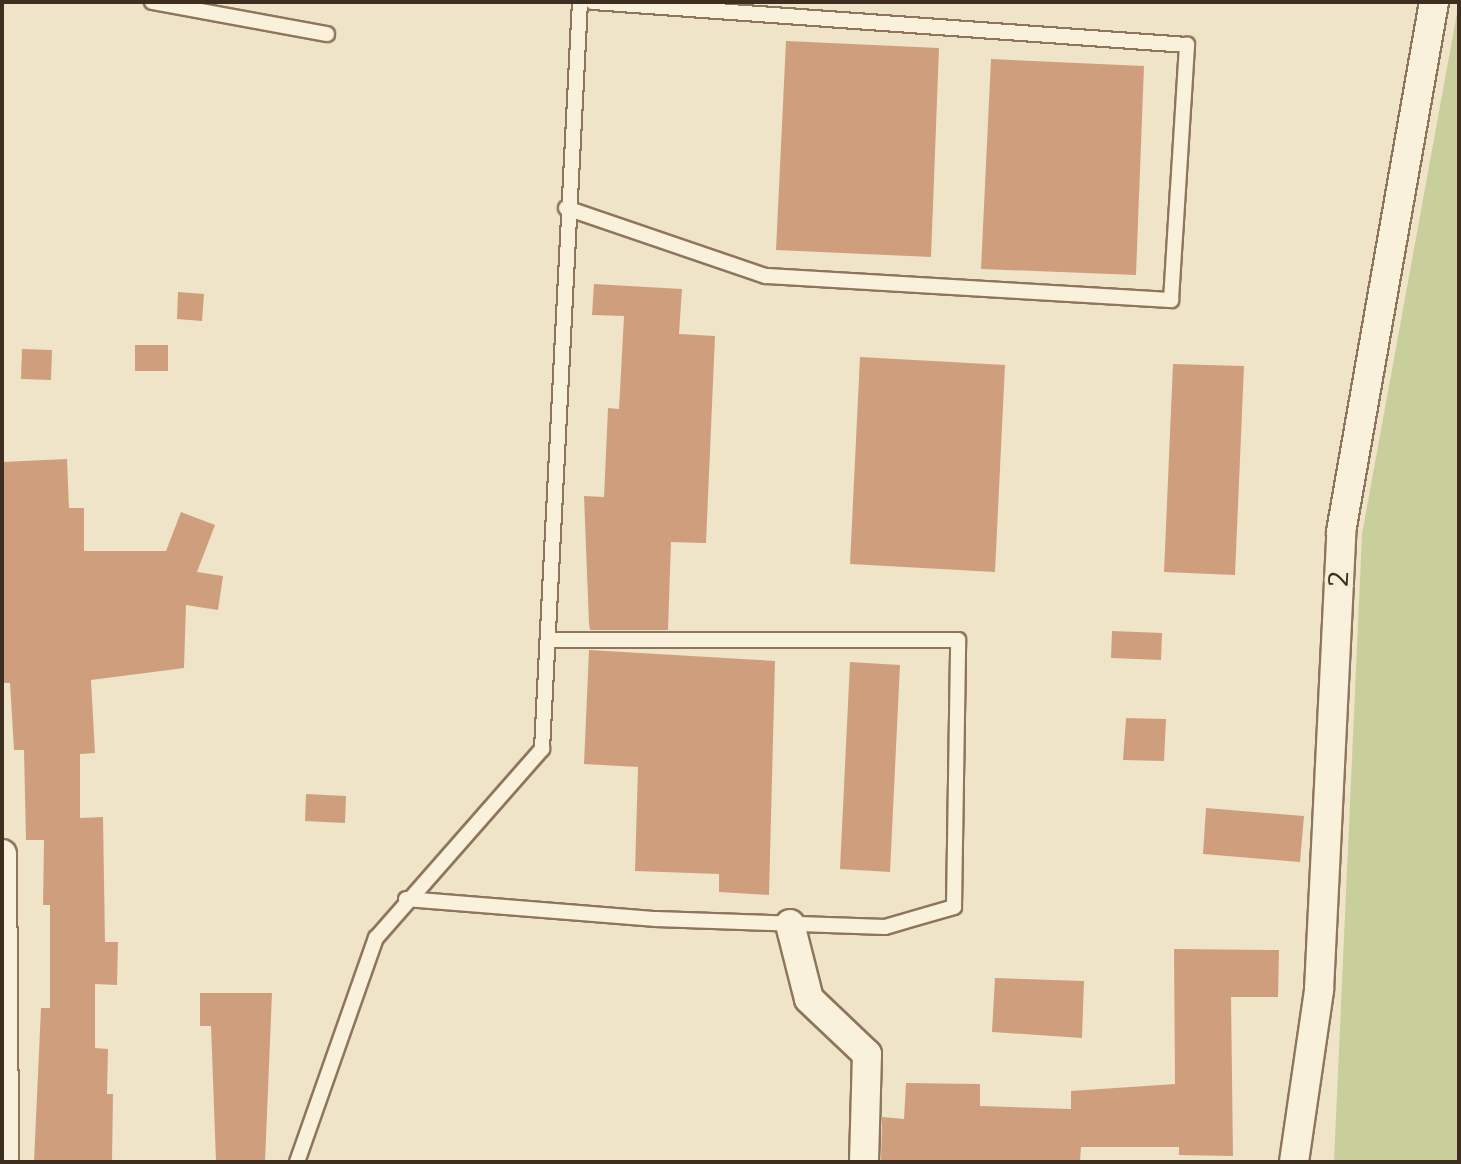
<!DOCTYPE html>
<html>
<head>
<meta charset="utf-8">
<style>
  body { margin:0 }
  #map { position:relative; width:1461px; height:1164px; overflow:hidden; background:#f0e4c8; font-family:Bitter,serif }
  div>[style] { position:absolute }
  .green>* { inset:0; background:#c9cf9b }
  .building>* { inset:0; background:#cf9f7d }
  .roads { filter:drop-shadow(2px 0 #8d765c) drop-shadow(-2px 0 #8d765c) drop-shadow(0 2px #8d765c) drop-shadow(0 -2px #8d765c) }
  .lane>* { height:14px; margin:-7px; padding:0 7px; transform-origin:7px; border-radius:7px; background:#faf1dc }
  .street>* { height:28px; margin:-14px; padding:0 14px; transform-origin:14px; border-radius:14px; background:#faf1dc }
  span { translate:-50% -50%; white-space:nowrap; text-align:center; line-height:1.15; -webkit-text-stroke:7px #f7eed8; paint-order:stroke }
  .street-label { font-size:28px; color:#3d2e20 }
  .frame { position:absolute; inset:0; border:4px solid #3d2e20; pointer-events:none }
</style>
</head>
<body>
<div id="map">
  <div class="green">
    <i style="clip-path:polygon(1459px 2px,1459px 1162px,1334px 1162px,1362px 534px)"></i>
  </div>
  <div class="building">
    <i style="clip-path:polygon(786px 41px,939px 48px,931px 257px,776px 250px)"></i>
    <i style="clip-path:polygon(991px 59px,1144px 66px,1136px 275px,981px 269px)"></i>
    <i style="clip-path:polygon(594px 284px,682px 289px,679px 334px,715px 336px,706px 543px,671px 542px,668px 630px,590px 630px,589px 624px,584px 496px,604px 497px,608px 408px,619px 409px,624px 316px,592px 315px)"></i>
    <i style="clip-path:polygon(178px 292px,204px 294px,202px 321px,177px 319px)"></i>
    <i style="clip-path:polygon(135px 345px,168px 345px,168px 371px,135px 371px)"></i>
    <i style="clip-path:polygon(22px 349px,52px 350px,51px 380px,21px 379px)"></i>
    <i style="clip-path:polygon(860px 357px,1005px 365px,995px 572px,850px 564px)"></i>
    <i style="clip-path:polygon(1173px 364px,1244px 366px,1235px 575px,1164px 572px)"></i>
    <i style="clip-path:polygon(67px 459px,69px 508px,84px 508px,84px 551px,166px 551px,181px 512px,215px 525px,197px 572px,223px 576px,218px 610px,186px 605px,184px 668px,91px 680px,95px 753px,80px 754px,80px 818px,103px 817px,105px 942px,118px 942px,117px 985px,95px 984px,95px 1048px,108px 1049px,107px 1094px,113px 1094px,112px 1162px,34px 1162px,41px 1008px,50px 1008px,50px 905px,43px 905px,44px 840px,26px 840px,24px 750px,14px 750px,10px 683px,2px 683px,2px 462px)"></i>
    <i style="clip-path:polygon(1112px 631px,1162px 633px,1161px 660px,1111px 658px)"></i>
    <i style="clip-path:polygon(589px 650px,775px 661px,769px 895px,719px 892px,719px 874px,635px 871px,638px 767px,584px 764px)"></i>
    <i style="clip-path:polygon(850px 662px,900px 665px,890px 872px,840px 869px)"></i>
    <i style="clip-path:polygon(1126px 718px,1166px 719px,1164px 761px,1123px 760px)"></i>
    <i style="clip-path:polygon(306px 794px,346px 796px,345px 823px,305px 821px)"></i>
    <i style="clip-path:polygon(1206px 808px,1304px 816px,1300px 862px,1203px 854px)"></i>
    <i style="clip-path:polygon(1174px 949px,1279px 950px,1278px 997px,1231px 997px,1233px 1156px,1179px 1155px,1179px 1147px,1081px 1147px,1080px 1162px,881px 1162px,882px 1117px,904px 1119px,906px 1083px,980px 1084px,980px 1106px,1071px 1109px,1071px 1091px,1175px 1084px)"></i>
    <i style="clip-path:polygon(995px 978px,1084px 981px,1082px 1038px,992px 1032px)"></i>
    <i style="clip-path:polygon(200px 993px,272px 993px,265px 1162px,216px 1162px,211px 1026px,200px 1026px)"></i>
  </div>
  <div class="roads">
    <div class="lane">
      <i style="left:152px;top:2px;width:178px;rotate:10.4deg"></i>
      <i style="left:566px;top:208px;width:211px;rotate:18.8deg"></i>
      <i style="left:766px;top:276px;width:406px;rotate:3.4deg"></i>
      <i style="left:1171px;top:300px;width:256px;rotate:-86.4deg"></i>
      <i style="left:1187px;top:45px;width:596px;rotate:-175.86deg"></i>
      <i style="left:406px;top:899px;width:251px;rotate:4.6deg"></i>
      <i style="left:656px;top:919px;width:229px;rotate:2deg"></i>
      <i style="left:885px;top:927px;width:72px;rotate:-16.2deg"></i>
      <i style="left:954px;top:907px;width:267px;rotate:-89.1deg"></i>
      <i style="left:958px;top:640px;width:408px;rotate:180deg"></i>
      <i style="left:297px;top:1162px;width:238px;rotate:-70.6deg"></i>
      <i style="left:376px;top:938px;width:252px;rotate:-48.7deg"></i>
      <i style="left:542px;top:749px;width:748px;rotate:-87.09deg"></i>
    </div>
    <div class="street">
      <i style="left:2px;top:854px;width:308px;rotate:89.6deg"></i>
      <i style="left:790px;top:924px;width:77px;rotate:75.8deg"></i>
      <i style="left:809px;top:999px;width:80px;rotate:43.5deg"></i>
      <i style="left:867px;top:1054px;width:108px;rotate:91.6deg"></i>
      <i style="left:1294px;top:1162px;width:174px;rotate:-81.7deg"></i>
      <i style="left:1319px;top:990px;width:459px;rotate:-87.2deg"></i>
      <i style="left:1341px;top:532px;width:538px;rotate:-80.05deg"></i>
    </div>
  </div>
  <div class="street-label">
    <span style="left:1339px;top:579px;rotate:-87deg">2</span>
  </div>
  <div class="frame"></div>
</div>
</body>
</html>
